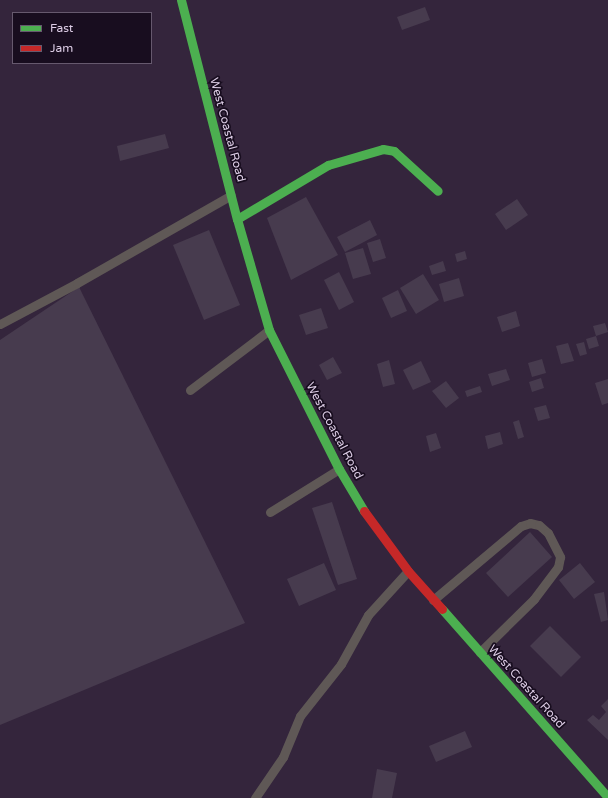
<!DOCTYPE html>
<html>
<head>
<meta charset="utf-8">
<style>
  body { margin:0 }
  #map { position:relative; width:608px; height:798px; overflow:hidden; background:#34253c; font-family:"Varela Round",sans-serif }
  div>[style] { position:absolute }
  .building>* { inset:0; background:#473b4e }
  .lane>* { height:9px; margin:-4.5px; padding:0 4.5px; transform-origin:4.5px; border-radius:4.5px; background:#5f5856 }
  .fast>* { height:9px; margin:-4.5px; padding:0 4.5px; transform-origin:4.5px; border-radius:4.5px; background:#4caf50 }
  .jam>* { height:9px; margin:-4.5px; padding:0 4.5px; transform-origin:4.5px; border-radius:4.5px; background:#c62828 }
  span { translate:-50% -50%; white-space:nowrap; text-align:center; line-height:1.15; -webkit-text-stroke:3.5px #180d1f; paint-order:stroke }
  .street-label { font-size:12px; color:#dccce5 }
  .legend { position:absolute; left:12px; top:12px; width:140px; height:52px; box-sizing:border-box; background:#180d1f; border:1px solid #66596e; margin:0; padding:5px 7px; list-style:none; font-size:12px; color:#dccce5 }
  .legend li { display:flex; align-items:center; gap:8px; height:20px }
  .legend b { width:20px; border:1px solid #66596e }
</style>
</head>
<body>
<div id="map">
  <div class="building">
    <i style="clip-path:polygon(425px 7px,430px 20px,402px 30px,397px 17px)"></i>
    <i style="clip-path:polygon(165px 134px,169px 148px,120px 161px,117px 146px)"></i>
    <i style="clip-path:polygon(306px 197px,338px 255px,291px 280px,267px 218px)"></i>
    <i style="clip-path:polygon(517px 199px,528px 215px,506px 230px,495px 214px)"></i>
    <i style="clip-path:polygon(370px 220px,377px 235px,345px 252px,337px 237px)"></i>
    <i style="clip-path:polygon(209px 230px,240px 305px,204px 320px,173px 245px)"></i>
    <i style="clip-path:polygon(380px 239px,386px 258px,373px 262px,367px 243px)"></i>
    <i style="clip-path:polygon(363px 248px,371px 274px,353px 279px,345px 253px)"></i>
    <i style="clip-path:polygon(465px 251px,467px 259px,457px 262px,455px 254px)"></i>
    <i style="clip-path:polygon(443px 261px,446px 271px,432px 275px,429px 266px)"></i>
    <i style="clip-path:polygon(339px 272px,354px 302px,339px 310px,324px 280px)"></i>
    <i style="clip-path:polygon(423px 274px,439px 300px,416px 314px,400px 288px)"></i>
    <i style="clip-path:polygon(459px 278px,464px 296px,444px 302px,439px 284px)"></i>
    <i style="clip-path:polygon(79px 287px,245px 623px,0 725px,0 340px)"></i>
    <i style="clip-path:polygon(398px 290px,407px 311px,391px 318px,382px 298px)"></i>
    <i style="clip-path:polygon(321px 308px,328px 328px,306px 335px,299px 315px)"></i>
    <i style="clip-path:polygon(516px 311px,520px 326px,502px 332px,497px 317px)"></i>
    <i style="clip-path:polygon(605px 323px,608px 332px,596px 336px,593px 326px)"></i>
    <i style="clip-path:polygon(596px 336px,599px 346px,589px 349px,586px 339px)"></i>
    <i style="clip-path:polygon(584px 342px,587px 354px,580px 356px,576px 344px)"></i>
    <i style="clip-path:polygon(568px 343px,574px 361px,561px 364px,556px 346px)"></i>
    <i style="clip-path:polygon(333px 357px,342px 373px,327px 380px,319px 365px)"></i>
    <i style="clip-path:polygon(542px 359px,546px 373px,532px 377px,528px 363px)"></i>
    <i style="clip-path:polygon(389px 360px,395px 384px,383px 387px,377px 364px)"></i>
    <i style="clip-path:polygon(421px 361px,431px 382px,413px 390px,403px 370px)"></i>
    <i style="clip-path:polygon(506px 369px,510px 380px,492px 386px,488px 374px)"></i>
    <i style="clip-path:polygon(541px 378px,544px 388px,532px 392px,529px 382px)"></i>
    <i style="clip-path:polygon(608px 379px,608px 403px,602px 405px,595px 383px)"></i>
    <i style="clip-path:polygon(446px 381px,459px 398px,446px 408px,432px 391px)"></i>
    <i style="clip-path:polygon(480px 386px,482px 392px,467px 397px,465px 391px)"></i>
    <i style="clip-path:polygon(546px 405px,550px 418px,538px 421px,534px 408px)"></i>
    <i style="clip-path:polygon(519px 420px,524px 437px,518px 439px,513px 422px)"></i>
    <i style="clip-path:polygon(500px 432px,503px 444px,488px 449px,485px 436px)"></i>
    <i style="clip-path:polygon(436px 433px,441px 448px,430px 452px,426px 436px)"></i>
    <i style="clip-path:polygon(332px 502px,357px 579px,338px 585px,312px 508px)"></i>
    <i style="clip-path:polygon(530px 532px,552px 557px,508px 597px,486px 573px)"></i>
    <i style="clip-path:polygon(324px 563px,336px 590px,299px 606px,287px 579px)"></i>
    <i style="clip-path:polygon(580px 563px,595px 582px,574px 599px,559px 580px)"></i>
    <i style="clip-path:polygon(604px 592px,608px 620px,601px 622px,594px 594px)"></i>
    <i style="clip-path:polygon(550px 626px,581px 657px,561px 677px,530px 646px)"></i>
    <i style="clip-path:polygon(608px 699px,608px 740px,587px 720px,593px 715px,599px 720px,606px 712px,601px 706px)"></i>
    <i style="clip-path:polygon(465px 731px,472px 747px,436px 762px,429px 746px)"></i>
    <i style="clip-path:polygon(377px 769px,397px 773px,392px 798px,372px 798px)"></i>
  </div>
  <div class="lane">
    <i style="left:0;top:324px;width:87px;rotate:-28deg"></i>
    <i style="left:77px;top:283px;width:177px;rotate:-29.7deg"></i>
    <i style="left:190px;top:390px;width:99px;rotate:-37.2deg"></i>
    <i style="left:270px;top:512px;width:81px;rotate:-31.9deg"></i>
    <i style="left:433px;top:600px;width:115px;rotate:-40.1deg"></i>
    <i style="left:521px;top:526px;width:9px;rotate:-18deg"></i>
    <i style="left:530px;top:523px;width:9px;rotate:13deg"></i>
    <i style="left:539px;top:525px;width:12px;rotate:42deg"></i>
    <i style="left:548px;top:533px;width:27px;rotate:63deg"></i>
    <i style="left:560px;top:557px;width:10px;rotate:101deg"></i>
    <i style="left:558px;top:567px;width:40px;rotate:127deg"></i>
    <i style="left:534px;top:599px;width:76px;rotate:135.5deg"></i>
    <i style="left:255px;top:798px;width:50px;rotate:-55.7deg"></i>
    <i style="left:283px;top:757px;width:44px;rotate:-67.5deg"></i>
    <i style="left:300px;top:716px;width:66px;rotate:-51.7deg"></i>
    <i style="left:341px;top:664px;width:56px;rotate:-61.1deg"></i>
    <i style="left:368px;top:615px;width:59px;rotate:-47.7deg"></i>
  </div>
  <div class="fast">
    <i style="left:181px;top:0;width:226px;rotate:75.7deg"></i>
    <i style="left:237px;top:219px;width:116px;rotate:73.9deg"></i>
    <i style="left:269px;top:330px;width:156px;rotate:63.3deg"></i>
    <i style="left:339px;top:469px;width:49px;rotate:59.2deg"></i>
    <i style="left:237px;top:219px;width:106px;rotate:-30.7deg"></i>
    <i style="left:328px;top:165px;width:57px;rotate:-16.2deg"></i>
    <i style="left:383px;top:149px;width:11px;rotate:10deg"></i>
    <i style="left:394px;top:151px;width:59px;rotate:42.3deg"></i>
    <i style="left:442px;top:609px;width:251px;rotate:48.6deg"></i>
  </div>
  <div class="jam">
    <i style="left:364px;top:511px;width:74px;rotate:53.7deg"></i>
    <i style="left:408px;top:571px;width:51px;rotate:48.2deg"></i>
  </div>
  <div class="street-label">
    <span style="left:227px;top:130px;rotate:75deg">West Coastal Road</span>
    <span style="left:334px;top:431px;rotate:62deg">West Coastal Road</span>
    <span style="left:526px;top:687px;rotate:48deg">West Coastal Road</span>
  </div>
  <ul class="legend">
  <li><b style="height:5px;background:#4caf50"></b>Fast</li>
  <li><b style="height:5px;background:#c62828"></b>Jam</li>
  </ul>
</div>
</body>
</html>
